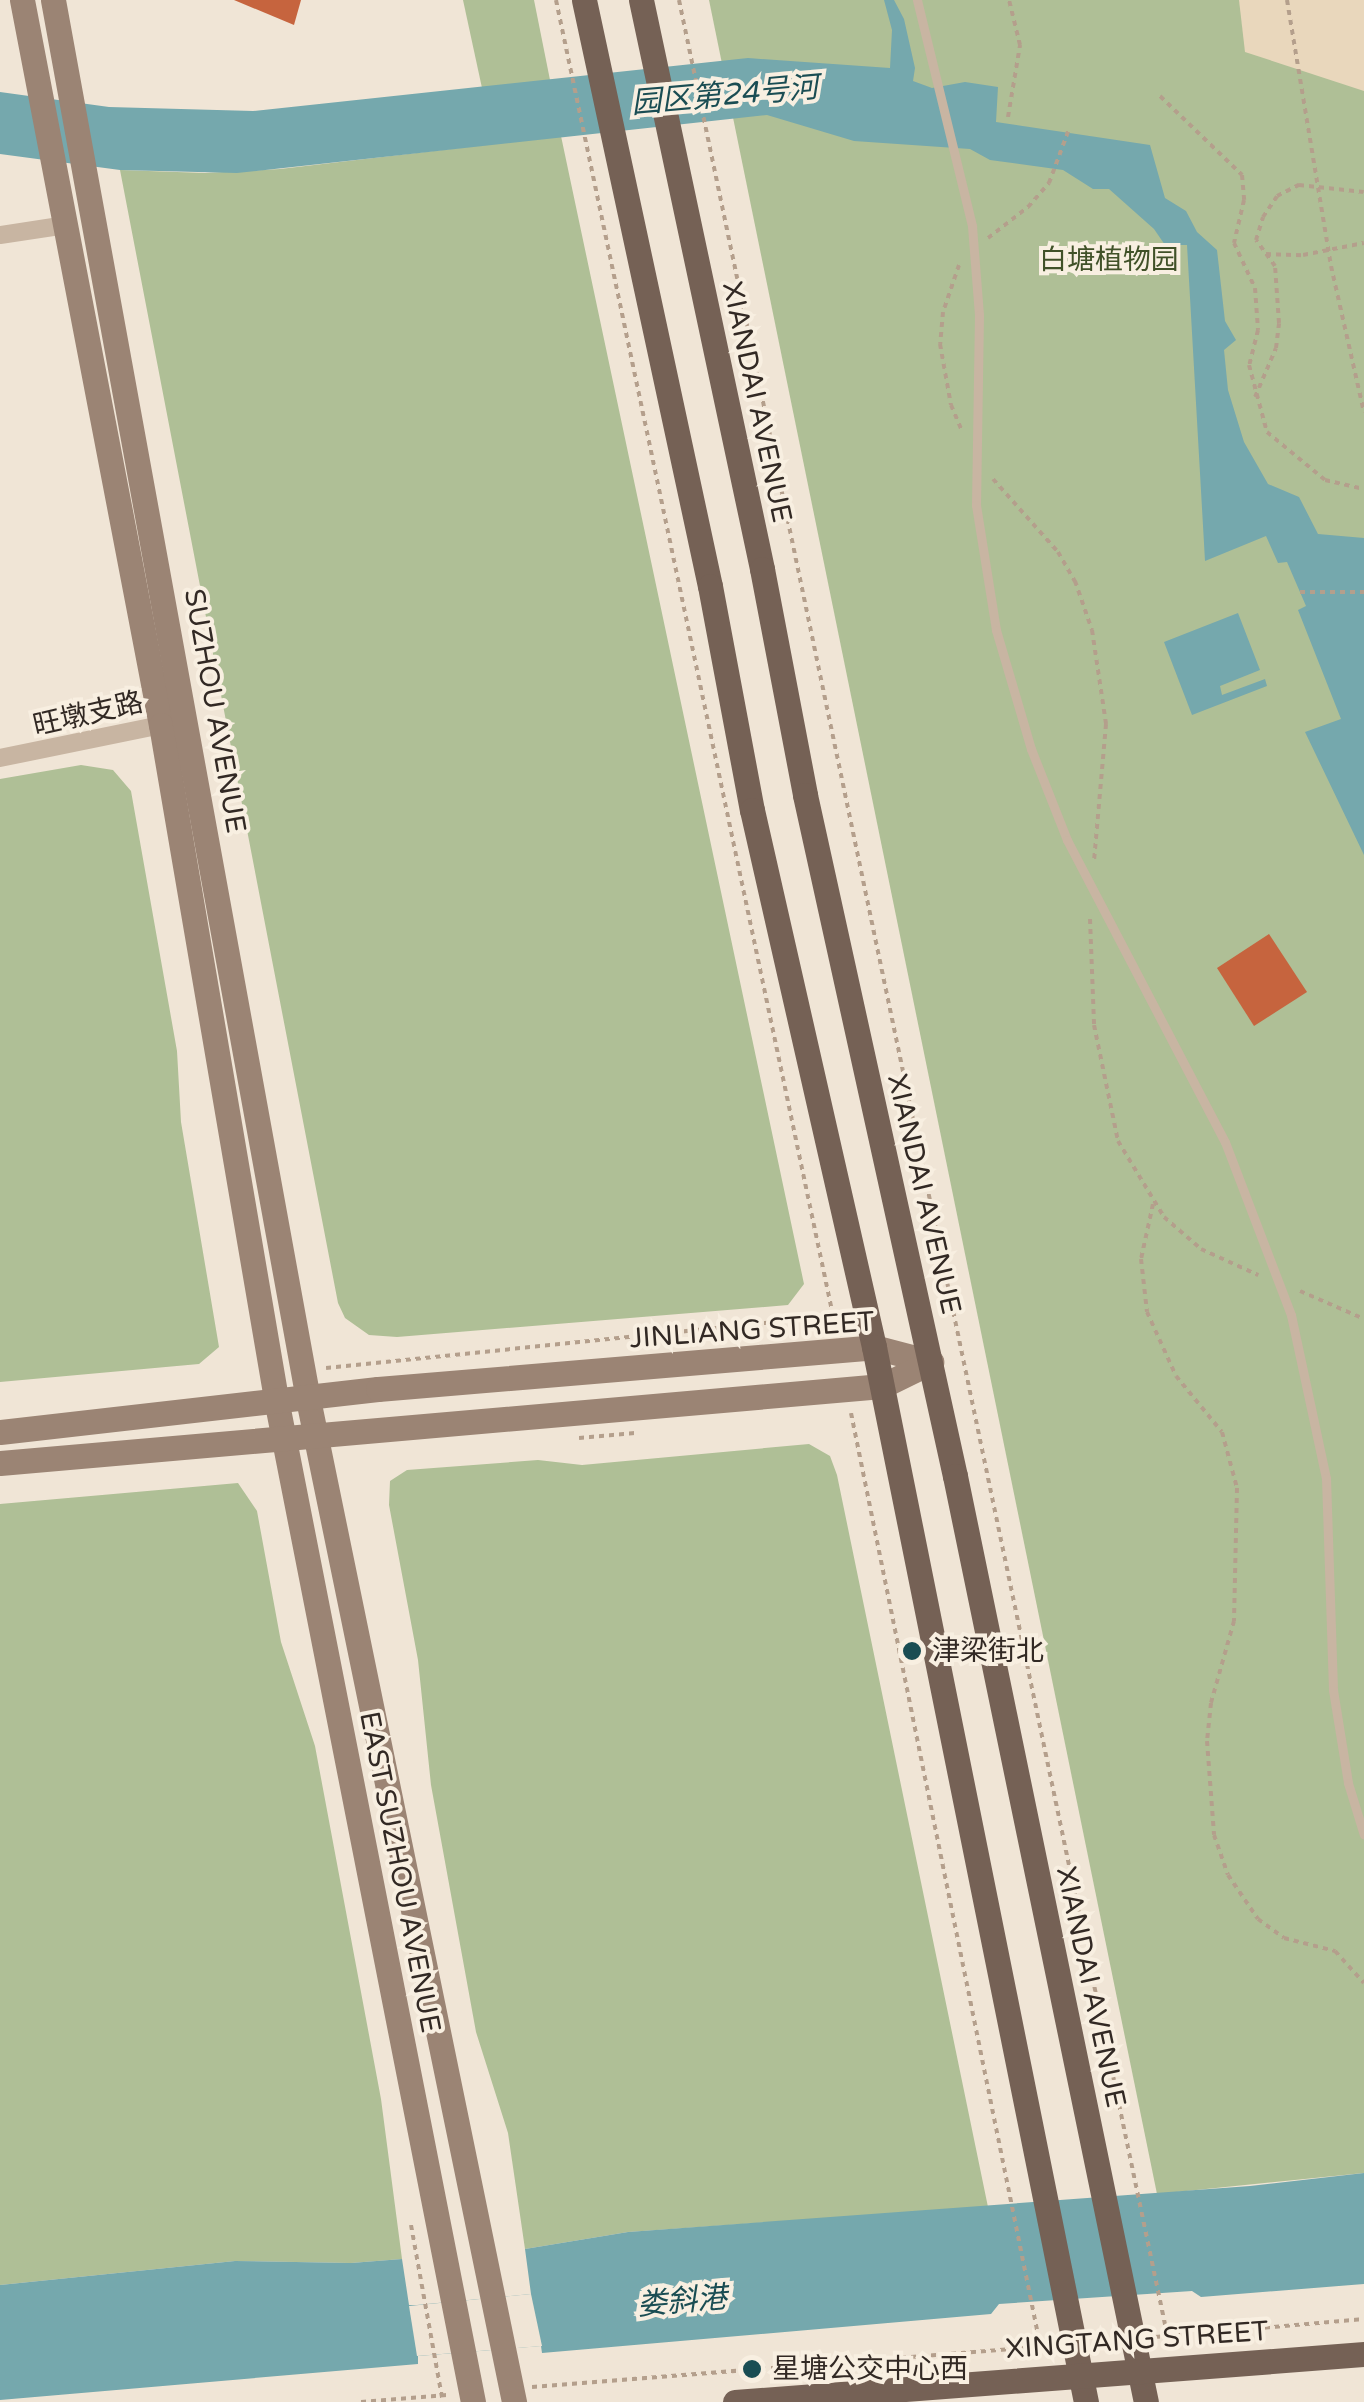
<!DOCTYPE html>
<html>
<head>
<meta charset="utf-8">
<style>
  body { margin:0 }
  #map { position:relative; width:1364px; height:2402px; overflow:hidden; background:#f0e5d6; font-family:"Varela Round","Noto Sans SC",sans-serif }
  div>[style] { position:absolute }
  .green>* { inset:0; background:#afbf96 }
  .plaza>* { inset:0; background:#e9d7bc }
  .water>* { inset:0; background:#75a8ad }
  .pier>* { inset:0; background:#f0e5d6 }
  .building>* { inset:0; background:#c6643e }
  .path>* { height:4px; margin-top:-2px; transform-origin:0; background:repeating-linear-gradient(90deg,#b49f8c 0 5px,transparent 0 10px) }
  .service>* { height:9px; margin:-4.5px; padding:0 4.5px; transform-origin:4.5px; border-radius:4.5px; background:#c8b5a2 }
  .minor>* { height:18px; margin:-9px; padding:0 9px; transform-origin:9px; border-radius:9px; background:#c8b5a2 }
  .secondary>* { height:25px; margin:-12.5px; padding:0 12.5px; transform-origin:12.5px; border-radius:12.5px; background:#9b8474 }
  .primary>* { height:25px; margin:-12.5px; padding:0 12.5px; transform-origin:12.5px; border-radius:12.5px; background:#756155 }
  .dots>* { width:28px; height:28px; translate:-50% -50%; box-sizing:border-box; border:5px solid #f8efe1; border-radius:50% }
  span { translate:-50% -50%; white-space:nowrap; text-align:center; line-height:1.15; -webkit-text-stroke:8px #f8efe1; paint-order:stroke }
  .park-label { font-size:28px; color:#405128 }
  .street-label { font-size:28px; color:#322924 }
  .poi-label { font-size:28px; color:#322924 }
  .left { translate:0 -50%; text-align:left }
  .water-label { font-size:30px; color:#1a4d53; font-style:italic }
</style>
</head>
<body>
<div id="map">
  <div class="green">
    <i style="clip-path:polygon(463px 0,534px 0,550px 80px,482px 88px)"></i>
    <i style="clip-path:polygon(709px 0,1364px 0,1364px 2173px,1157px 2194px)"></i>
    <i style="clip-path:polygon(561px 136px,804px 1284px,788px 1305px,397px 1337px,369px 1335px,345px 1318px,338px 1303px,120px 170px,205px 173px,280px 169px)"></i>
    <i style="clip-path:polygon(81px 765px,113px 770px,131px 791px,177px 1051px,181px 1122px,219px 1347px,199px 1364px,0 1382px,0 779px)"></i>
    <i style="clip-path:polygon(809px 1444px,830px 1456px,837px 1475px,988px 2207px,628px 2232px,525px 2249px,508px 2133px,476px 2032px,431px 1785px,418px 1660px,389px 1505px,390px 1481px,407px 1470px,538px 1460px,582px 1465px)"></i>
    <i style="clip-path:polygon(238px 1483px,257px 1511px,281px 1642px,315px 1746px,381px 2099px,402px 2259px,351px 2263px,235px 2261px,0 2285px,0 1504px)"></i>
  </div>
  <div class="plaza">
    <i style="clip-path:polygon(1239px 0,1364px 0,1364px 91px,1245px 52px)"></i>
  </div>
  <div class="water">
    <i style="clip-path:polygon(884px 0,894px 0,904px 19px,915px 68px,913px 81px,932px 88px,965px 82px,998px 87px,996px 122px,1150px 145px,1165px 198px,1186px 211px,1197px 232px,1217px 250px,1225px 321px,1236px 340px,1224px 350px,1228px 390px,1244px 442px,1268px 484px,1299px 497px,1318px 534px,1364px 538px,1364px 855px,1305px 732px,1341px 719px,1298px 610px,1306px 606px,1287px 562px,1278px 563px,1266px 536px,1205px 561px,1187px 245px,1165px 245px,1154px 229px,1109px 189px,1093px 189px,1063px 170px,990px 160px,970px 149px,854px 141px,767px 115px,237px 173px,120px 170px,0 154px,0 92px,109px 107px,253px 111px,748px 58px,890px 68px,892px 30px)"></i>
    <i style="clip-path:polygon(1238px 613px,1260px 670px,1220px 686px,1222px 695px,1265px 679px,1267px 686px,1192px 715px,1164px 642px)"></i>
    <i style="clip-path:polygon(1364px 2173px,1364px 2284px,1201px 2297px,1192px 2291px,999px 2304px,991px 2314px,542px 2353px,541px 2346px,418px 2356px,418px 2364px,0 2400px,0 2285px,235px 2261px,351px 2263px,402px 2259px,409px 2305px,417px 2305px,531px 2294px,525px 2249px,628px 2232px,1250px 2186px)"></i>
  </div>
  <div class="pier">
    <i style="clip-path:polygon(531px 2294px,542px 2346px,417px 2356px,409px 2306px)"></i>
  </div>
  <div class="building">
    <i style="clip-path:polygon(234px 0,301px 0,294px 25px)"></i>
    <i style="clip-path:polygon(1269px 934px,1307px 992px,1254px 1026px,1217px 968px)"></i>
  </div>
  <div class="path">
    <i style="left:556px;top:0;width:1359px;rotate:78.11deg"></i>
    <i style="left:679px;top:0;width:2399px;rotate:78.19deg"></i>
    <i style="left:1287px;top:0;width:270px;rotate:80.6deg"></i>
    <i style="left:1331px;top:266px;width:150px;rotate:77.3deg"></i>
    <i style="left:1160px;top:96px;width:114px;rotate:43.9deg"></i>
    <i style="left:1242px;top:175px;width:25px;rotate:85deg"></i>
    <i style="left:1244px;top:200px;width:44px;rotate:103.1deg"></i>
    <i style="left:1234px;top:243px;width:50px;rotate:65deg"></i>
    <i style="left:1255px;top:288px;width:42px;rotate:85.9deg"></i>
    <i style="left:1258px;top:330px;width:36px;rotate:104deg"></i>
    <i style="left:1249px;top:365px;width:69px;rotate:75deg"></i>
    <i style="left:1267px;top:432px;width:75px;rotate:39.6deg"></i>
    <i style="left:1325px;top:480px;width:40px;rotate:13deg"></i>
    <i style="left:1008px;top:117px;width:73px;rotate:-80.5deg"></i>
    <i style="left:1020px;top:45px;width:46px;rotate:-103.7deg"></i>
    <i style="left:988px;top:238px;width:51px;rotate:-37.8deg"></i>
    <i style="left:1028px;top:207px;width:32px;rotate:-49deg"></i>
    <i style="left:1049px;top:183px;width:58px;rotate:-69.7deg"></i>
    <i style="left:1266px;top:254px;width:37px;rotate:2deg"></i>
    <i style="left:1303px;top:255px;width:62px;rotate:-11.1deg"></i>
    <i style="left:959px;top:265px;width:50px;rotate:108.8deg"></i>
    <i style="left:943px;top:312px;width:32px;rotate:95deg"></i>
    <i style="left:940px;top:344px;width:62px;rotate:79.8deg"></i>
    <i style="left:951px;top:405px;width:26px;rotate:67deg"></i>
    <i style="left:1255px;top:397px;width:53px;rotate:-66.8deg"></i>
    <i style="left:1276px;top:348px;width:25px;rotate:-83deg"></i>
    <i style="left:1279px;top:323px;width:57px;rotate:-94deg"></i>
    <i style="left:1275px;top:266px;width:32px;rotate:-126deg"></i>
    <i style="left:1256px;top:240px;width:24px;rotate:-73deg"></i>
    <i style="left:1263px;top:217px;width:25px;rotate:-56deg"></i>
    <i style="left:1277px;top:196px;width:25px;rotate:-27deg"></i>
    <i style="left:1299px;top:185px;width:65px;rotate:6.1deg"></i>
    <i style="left:993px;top:479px;width:98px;rotate:48.3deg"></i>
    <i style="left:1058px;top:552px;width:34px;rotate:60deg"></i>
    <i style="left:1075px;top:581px;width:52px;rotate:70.9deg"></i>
    <i style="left:1092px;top:630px;width:95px;rotate:81.5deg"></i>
    <i style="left:1106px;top:724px;width:137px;rotate:95deg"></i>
    <i style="left:1300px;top:592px;width:64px"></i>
    <i style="left:1090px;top:919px;width:106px;rotate:87.8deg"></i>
    <i style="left:1094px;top:1025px;width:118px;rotate:78.3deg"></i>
    <i style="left:1118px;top:1141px;width:89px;rotate:58.8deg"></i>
    <i style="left:1164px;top:1217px;width:49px;rotate:40.9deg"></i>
    <i style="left:1201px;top:1249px;width:63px;rotate:24.5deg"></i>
    <i style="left:1153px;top:1204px;width:56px;rotate:102.3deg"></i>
    <i style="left:1141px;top:1259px;width:53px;rotate:83.5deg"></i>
    <i style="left:1147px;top:1312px;width:70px;rotate:65.6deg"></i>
    <i style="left:1176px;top:1376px;width:72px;rotate:50.6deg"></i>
    <i style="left:1222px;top:1432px;width:58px;rotate:75deg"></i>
    <i style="left:1237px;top:1488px;width:133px;rotate:91.3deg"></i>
    <i style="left:1234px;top:1621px;width:85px;rotate:105.7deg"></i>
    <i style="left:1211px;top:1703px;width:38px;rotate:96deg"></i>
    <i style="left:1207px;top:1741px;width:94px;rotate:85.7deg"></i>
    <i style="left:1214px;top:1835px;width:42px;rotate:70.7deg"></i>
    <i style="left:1228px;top:1875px;width:53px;rotate:55.7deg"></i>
    <i style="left:1258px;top:1919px;width:32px;rotate:36deg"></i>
    <i style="left:1284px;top:1938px;width:53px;rotate:14.3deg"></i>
    <i style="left:1335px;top:1951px;width:43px;rotate:47.8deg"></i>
    <i style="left:1300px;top:1291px;width:70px;rotate:23.6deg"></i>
    <i style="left:326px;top:1368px;width:520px;rotate:-5.85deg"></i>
    <i style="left:851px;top:1413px;width:960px;rotate:78.53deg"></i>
    <i style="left:579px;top:1438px;width:56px;rotate:-5.1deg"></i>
    <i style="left:411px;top:2225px;width:180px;rotate:79.8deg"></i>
    <i style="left:1155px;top:2337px;width:210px;rotate:-4.9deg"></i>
    <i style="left:532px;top:2387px;width:520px;rotate:-4.53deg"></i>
    <i style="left:361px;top:2402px;width:86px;rotate:-4.7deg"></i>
  </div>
  <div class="service">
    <i style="left:917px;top:0;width:233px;rotate:76.3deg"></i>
    <i style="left:972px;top:226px;width:89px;rotate:85.5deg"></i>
    <i style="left:979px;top:315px;width:190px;rotate:90.9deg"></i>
    <i style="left:976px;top:505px;width:127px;rotate:80.9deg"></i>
    <i style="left:996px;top:630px;width:124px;rotate:73.6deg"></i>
    <i style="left:1031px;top:749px;width:98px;rotate:68.4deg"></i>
    <i style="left:1067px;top:840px;width:341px;rotate:62.4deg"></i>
    <i style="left:1225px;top:1142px;width:185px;rotate:69.1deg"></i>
    <i style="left:1291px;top:1315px;width:167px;rotate:77.9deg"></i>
    <i style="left:1326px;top:1478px;width:212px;rotate:88.1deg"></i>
    <i style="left:1333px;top:1690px;width:94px;rotate:80.8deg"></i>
    <i style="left:1348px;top:1783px;width:54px;rotate:72.9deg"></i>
  </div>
  <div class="minor">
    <i style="left:0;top:235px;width:67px;rotate:-8.6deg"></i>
    <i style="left:0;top:758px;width:175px;rotate:-11.6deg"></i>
  </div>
  <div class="secondary">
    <i style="left:22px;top:0;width:738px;rotate:79.15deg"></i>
    <i style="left:161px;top:725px;width:689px;rotate:80.31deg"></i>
    <i style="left:277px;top:1404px;width:1017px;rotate:78.89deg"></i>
    <i style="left:53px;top:0;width:1422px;rotate:79.67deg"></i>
    <i style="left:308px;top:1399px;width:1024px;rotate:78.39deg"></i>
    <i style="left:0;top:1432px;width:380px;rotate:-6.5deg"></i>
    <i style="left:378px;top:1389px;width:498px;rotate:-4.8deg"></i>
    <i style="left:874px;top:1347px;width:59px;rotate:14.7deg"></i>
    <i style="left:0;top:1463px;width:885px;rotate:-4.99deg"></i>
    <i style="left:882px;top:1386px;width:55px;rotate:-26.1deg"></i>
  </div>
  <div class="primary">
    <i style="left:584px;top:0;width:599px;rotate:77.87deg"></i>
    <i style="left:710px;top:586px;width:228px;rotate:79.4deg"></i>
    <i style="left:752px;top:810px;width:551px;rotate:77.2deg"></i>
    <i style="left:874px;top:1347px;width:1076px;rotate:78.64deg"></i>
    <i style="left:641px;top:0;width:582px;rotate:77.99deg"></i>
    <i style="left:762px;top:569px;width:230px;rotate:79.2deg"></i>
    <i style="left:805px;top:795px;width:697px;rotate:77.58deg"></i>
    <i style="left:955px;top:1476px;width:945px;rotate:78.35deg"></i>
    <i style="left:735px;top:2402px;width:631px;rotate:-4.36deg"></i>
  </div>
  <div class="dots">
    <i style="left:912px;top:1651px;background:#1a4d53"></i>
    <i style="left:752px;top:2369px;background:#1a4d53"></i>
  </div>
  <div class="park-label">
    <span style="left:1109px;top:260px">白塘植物园</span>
  </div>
  <div class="street-label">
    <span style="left:757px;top:402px;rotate:78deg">XIANDAI AVENUE</span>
    <span style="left:215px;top:711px;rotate:80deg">SUZHOU AVENUE</span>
    <span style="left:88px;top:714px;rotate:-13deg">旺墩支路</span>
    <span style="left:924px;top:1194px;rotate:77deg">XIANDAI AVENUE</span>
    <span style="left:752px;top:1330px;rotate:-4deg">JINLIANG STREET</span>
    <span style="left:400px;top:1872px;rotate:79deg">EAST SUZHOU AVENUE</span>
    <span style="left:1091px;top:1987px;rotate:78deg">XIANDAI AVENUE</span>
    <span style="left:1137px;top:2340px;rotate:-4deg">XINGTANG STREET</span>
  </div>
  <div class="poi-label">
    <span class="left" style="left:932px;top:1651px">津梁街北</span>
    <span class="left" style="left:772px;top:2369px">星塘公交中心西</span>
  </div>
  <div class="water-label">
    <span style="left:725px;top:96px;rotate:-5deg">园区第24号河</span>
    <span style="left:682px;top:2302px;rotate:-5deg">娄斜港</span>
  </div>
</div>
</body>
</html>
